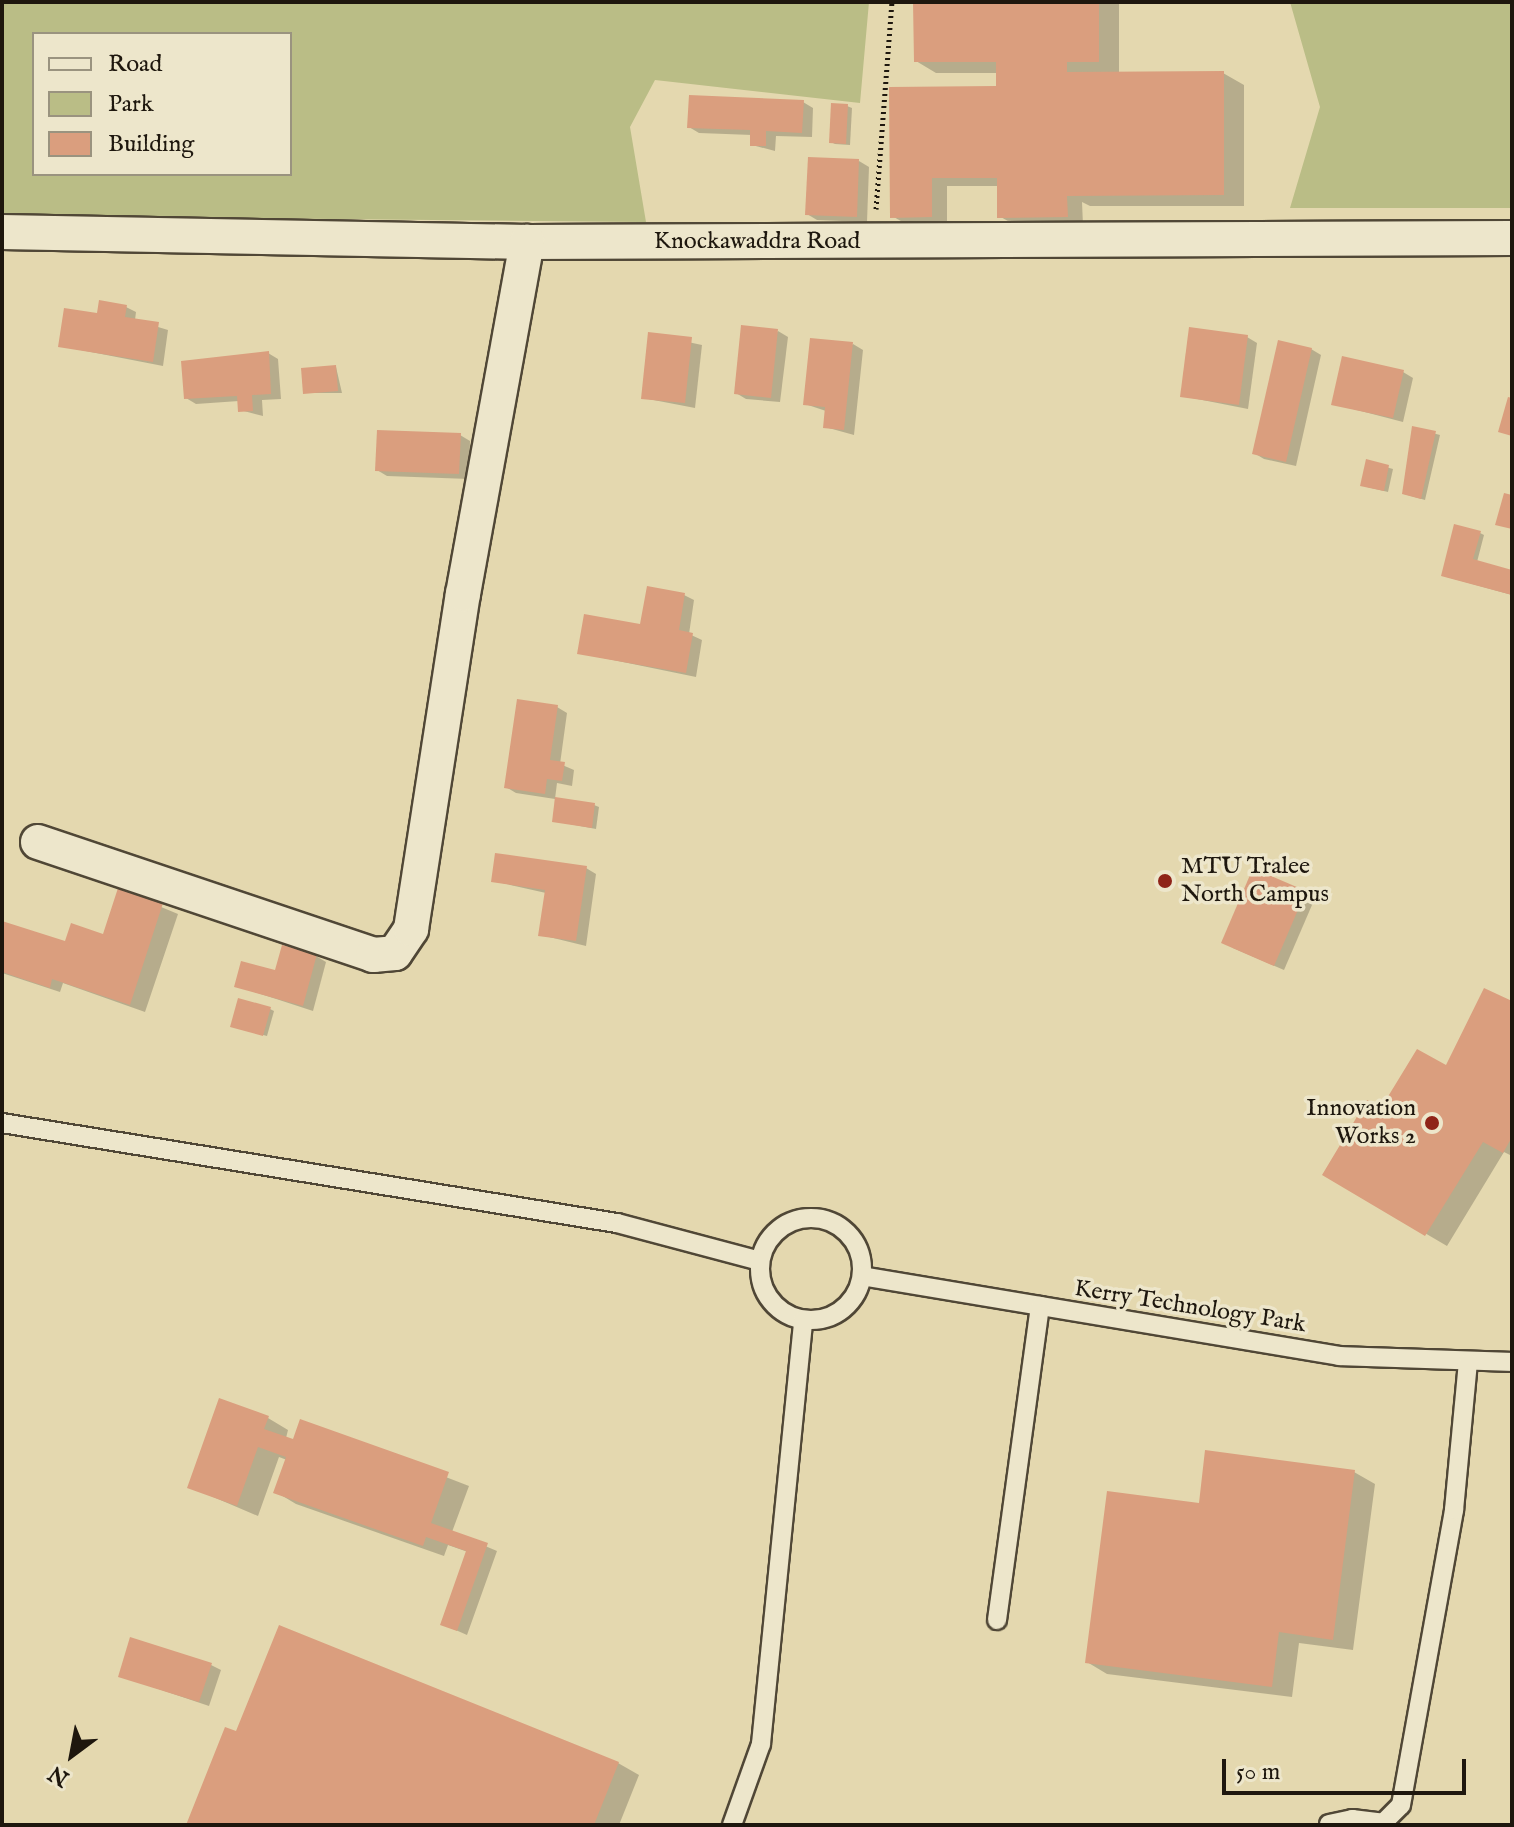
<!DOCTYPE html>
<html>
<head>
<meta charset="utf-8">
<style>
  body { margin:0 }
  #map { position:relative; width:1514px; height:1827px; overflow:hidden; background:#e4d8af; font-family:"IM FELL English",serif }
  div>[style] { position:absolute }
  .green>* { inset:0; background:#babd86 }
  .shadow>* { inset:0; background:#0003 }
  .building>* { inset:0; background:#da9e7e }
  .path>* { height:5px; margin-top:-2.5px; transform-origin:0; background:repeating-linear-gradient(90deg,#1e170e 0 2px,transparent 0 6px) }
  .roads { filter:drop-shadow(2px 0 #504736) drop-shadow(-2px 0 #504736) drop-shadow(0 2px #504736) drop-shadow(0 -2px #504736) }
  .service>* { height:18px; margin:-9px; padding:0 9px; transform-origin:9px; border-radius:9px; background:#ede6cb }
  .service>.ring { margin:-9px; padding:0; box-sizing:content-box; background:none; border:18px solid #ede6cb; border-radius:50% }
  .minor>* { height:34px; margin:-17px; padding:0 17px; transform-origin:17px; border-radius:17px; background:#ede6cb }
  .dots>* { width:22px; height:22px; translate:-50% -50%; box-sizing:border-box; border:4px solid #ede6cb; border-radius:50% }
  span { translate:-50% -50%; white-space:nowrap; text-align:center; line-height:1.15; -webkit-text-stroke:7px #ede6cb; paint-order:stroke }
  .street-label { font-size:24px; color:#1e170e }
  .poi-label { font-size:24px; color:#1e170e }
  .left { translate:0 -50%; text-align:left }
  .right { translate:-100% -50%; text-align:right }
  .frame { position:absolute; inset:0; border:4px solid #1e170e; pointer-events:none }
  .legend { position:absolute; left:32px; top:32px; width:260px; height:144px; box-sizing:border-box; background:#ede6cb; border:2px solid #9a937f; margin:0; padding:10px 14px; list-style:none; font-size:24px; color:#1e170e }
  .legend li { display:flex; align-items:center; gap:16px; height:40px }
  .legend b { width:40px; border:2px solid #9a937f }
  .north { position:absolute; left:32px; top:1715px; width:80px; height:80px; -webkit-text-stroke:6px #ede6cb; paint-order:stroke; rotate:212deg; font-size:22px; font-weight:700; line-height:32px; text-align:center; color:#1e170e }
  .north::after { content:''; display:block; margin:auto; width:28px; height:36px; background:#1e170e; clip-path:polygon(50% 0,100% 100%,50% 72%,0 100%) }
  .scale { position:absolute; left:1222px; top:1759px; width:244px; height:36px; box-sizing:border-box; border:4px solid #1e170e; border-top:0; padding-left:10px; font-size:24px; line-height:28px; white-space:nowrap; color:#1e170e; -webkit-text-stroke:6px #ede6cb; paint-order:stroke }
</style>
</head>
<body>
<div id="map">
  <div class="green">
    <i style="clip-path:polygon(evenodd,2px 2px,869px 2px,860px 103px,655px 80px,630px 127px,646px 222px,2px 216px,2px 2px,34px 34px,290px 34px,290px 174px,34px 174px,34px 34px)"></i>
    <i style="clip-path:polygon(1290px 2px,1512px 2px,1512px 208px,1290px 208px,1320px 107px)"></i>
  </div>
  <div class="shadow">
    <i style="clip-path:polygon(915px 2px,1119px 2px,1119px 74px,1223px 73px,1244px 85px,1244px 206px,1090px 206px,1082px 202px,1083px 225px,1015px 225px,999px 216px,999px 186px,947px 186px,947px 225px,908px 225px,892px 216px,998px 88px,998px 73px,936px 73px,916px 61px)"></i>
    <i style="clip-path:polygon(803px 102px,813px 108px,812px 137px,776px 136px,775px 151px,752px 145px,752px 135px,699px 133px,689px 127px)"></i>
    <i style="clip-path:polygon(847px 106px,852px 108px,850px 145px,835px 144px,831px 142px)"></i>
    <i style="clip-path:polygon(859px 161px,869px 167px,867px 222px,817px 220px,807px 214px)"></i>
    <i style="clip-path:polygon(126px 307px,136px 312px,135px 320px,168px 330px,163px 366px,60px 346px,98px 315px)"></i>
    <i style="clip-path:polygon(778px 331px,788px 337px,780px 402px,746px 399px,736px 393px)"></i>
    <i style="clip-path:polygon(650px 334px,702px 345px,695px 408px,643px 398px)"></i>
    <i style="clip-path:polygon(1247px 337px,1257px 343px,1248px 409px,1182px 396px)"></i>
    <i style="clip-path:polygon(853px 344px,863px 350px,854px 435px,825px 427px,826px 411px,805px 404px)"></i>
    <i style="clip-path:polygon(1311px 349px,1321px 355px,1296px 466px,1264px 459px,1254px 453px)"></i>
    <i style="clip-path:polygon(268px 353px,278px 359px,281px 399px,262px 400px,263px 416px,240px 410px,239px 401px,196px 404px,186px 398px)"></i>
    <i style="clip-path:polygon(336px 367px,342px 393px,305px 393px)"></i>
    <i style="clip-path:polygon(1403px 372px,1413px 378px,1403px 422px,1334px 404px)"></i>
    <i style="clip-path:polygon(1414px 428px,1440px 435px,1425px 500px,1404px 494px)"></i>
    <i style="clip-path:polygon(460px 435px,470px 441px,469px 479px,387px 476px,377px 470px)"></i>
    <i style="clip-path:polygon(1368px 462px,1393px 469px,1388px 492px,1367px 487px)"></i>
    <i style="clip-path:polygon(1480px 533px,1484px 535px,1477px 562px,1512px 572px,1512px 595px,1447px 577px)"></i>
    <i style="clip-path:polygon(684px 595px,694px 600px,689px 634px,702px 640px,696px 677px,579px 653px,642px 626px)"></i>
    <i style="clip-path:polygon(557px 707px,567px 713px,560px 764px,574px 770px,572px 786px,557px 783px,555px 799px,516px 793px,506px 787px)"></i>
    <i style="clip-path:polygon(594px 805px,599px 807px,596px 829px,554px 821px)"></i>
    <i style="clip-path:polygon(586px 868px,596px 874px,586px 946px,541px 935px,546px 893px,493px 881px)"></i>
    <i style="clip-path:polygon(1254px 871px,1315px 898px,1284px 970px,1233px 948px)"></i>
    <i style="clip-path:polygon(120px 890px,178px 914px,145px 1012px,63px 983px,60px 992px,2px 973px,2px 923px,66px 944px,104px 936px)"></i>
    <i style="clip-path:polygon(316px 956px,326px 962px,313px 1011px,236px 986px)"></i>
    <i style="clip-path:polygon(1512px 1003px,1512px 1156px,1504px 1152px,1447px 1246px,1324px 1174px,1382px 1111px,1446px 1068px)"></i>
    <i style="clip-path:polygon(270px 1009px,274px 1011px,267px 1036px,237px 1028px)"></i>
    <i style="clip-path:polygon(268px 1418px,288px 1430px,286px 1438px,294px 1441px,301px 1421px,469px 1486px,452px 1532px,497px 1551px,467px 1635px,442px 1624px,468px 1552px,448px 1545px,444px 1556px,296px 1504px,276px 1492px,287px 1460px,279px 1457px,258px 1516px,190px 1487px)"></i>
    <i style="clip-path:polygon(1354px 1472px,1375px 1484px,1353px 1650px,1299px 1643px,1292px 1697px,1107px 1674px,1087px 1662px,1200px 1505px)"></i>
    <i style="clip-path:polygon(211px 1665px,221px 1670px,209px 1706px,120px 1676px)"></i>
    <i style="clip-path:polygon(237px 1734px,618px 1763px,639px 1775px,619px 1825px,188px 1825px)"></i>
  </div>
  <div class="building">
    <i style="clip-path:polygon(913px 2px,1099px 2px,1099px 62px,1067px 62px,1067px 72px,1224px 71px,1224px 195px,1067px 196px,1068px 217px,997px 218px,997px 178px,932px 178px,932px 217px,890px 218px,889px 87px,996px 86px,996px 62px,914px 62px)"></i>
    <i style="clip-path:polygon(689px 95px,804px 100px,802px 133px,766px 131px,766px 146px,750px 146px,750px 130px,687px 128px)"></i>
    <i style="clip-path:polygon(831px 103px,848px 104px,846px 144px,829px 143px)"></i>
    <i style="clip-path:polygon(808px 157px,859px 159px,857px 217px,805px 215px)"></i>
    <i style="clip-path:polygon(99px 300px,127px 305px,125px 317px,159px 322px,153px 362px,58px 347px,64px 308px,97px 313px)"></i>
    <i style="clip-path:polygon(741px 325px,778px 329px,771px 398px,734px 394px)"></i>
    <i style="clip-path:polygon(1189px 327px,1248px 335px,1239px 405px,1180px 397px)"></i>
    <i style="clip-path:polygon(648px 332px,692px 337px,685px 403px,641px 399px)"></i>
    <i style="clip-path:polygon(810px 338px,853px 342px,844px 430px,823px 428px,825px 407px,803px 405px)"></i>
    <i style="clip-path:polygon(1278px 340px,1312px 348px,1286px 462px,1252px 454px)"></i>
    <i style="clip-path:polygon(269px 351px,271px 394px,252px 395px,253px 411px,238px 412px,237px 396px,184px 399px,181px 361px)"></i>
    <i style="clip-path:polygon(1342px 356px,1404px 370px,1393px 418px,1331px 405px)"></i>
    <i style="clip-path:polygon(336px 365px,338px 391px,303px 394px,301px 368px)"></i>
    <i style="clip-path:polygon(1508px 397px,1512px 398px,1512px 436px,1498px 432px)"></i>
    <i style="clip-path:polygon(1412px 426px,1436px 431px,1421px 499px,1402px 494px)"></i>
    <i style="clip-path:polygon(377px 430px,461px 433px,459px 474px,375px 471px)"></i>
    <i style="clip-path:polygon(1366px 459px,1389px 465px,1384px 491px,1360px 486px)"></i>
    <i style="clip-path:polygon(1504px 493px,1512px 495px,1512px 529px,1495px 525px)"></i>
    <i style="clip-path:polygon(1454px 524px,1481px 531px,1473px 559px,1512px 570px,1512px 595px,1441px 576px)"></i>
    <i style="clip-path:polygon(647px 586px,685px 593px,679px 630px,693px 633px,686px 673px,577px 654px,584px 614px,640px 624px)"></i>
    <i style="clip-path:polygon(517px 699px,558px 705px,550px 760px,565px 762px,562px 781px,547px 779px,545px 794px,504px 788px)"></i>
    <i style="clip-path:polygon(555px 797px,595px 803px,592px 828px,552px 822px)"></i>
    <i style="clip-path:polygon(495px 853px,587px 866px,576px 941px,538px 936px,545px 890px,491px 882px)"></i>
    <i style="clip-path:polygon(1253px 868px,1306px 891px,1274px 966px,1221px 943px)"></i>
    <i style="clip-path:polygon(118px 888px,163px 903px,130px 1005px,52px 979px,50px 988px,2px 972px,2px 921px,65px 941px,71px 923px,103px 934px)"></i>
    <i style="clip-path:polygon(282px 945px,317px 954px,303px 1006px,234px 987px,241px 961px,275px 970px)"></i>
    <i style="clip-path:polygon(1484px 988px,1512px 1001px,1512px 1137px,1503px 1153px,1483px 1142px,1425px 1236px,1322px 1175px,1367px 1100px,1381px 1108px,1417px 1049px,1446px 1065px)"></i>
    <i style="clip-path:polygon(238px 998px,271px 1007px,263px 1036px,230px 1027px)"></i>
    <i style="clip-path:polygon(219px 1398px,269px 1416px,264px 1429px,293px 1439px,300px 1419px,449px 1472px,431px 1523px,488px 1543px,457px 1631px,440px 1625px,466px 1551px,426px 1537px,423px 1546px,273px 1493px,286px 1457px,258px 1447px,237px 1506px,187px 1488px)"></i>
    <i style="clip-path:polygon(1205px 1450px,1355px 1470px,1333px 1640px,1279px 1632px,1272px 1687px,1085px 1663px,1107px 1491px,1199px 1503px)"></i>
    <i style="clip-path:polygon(279px 1625px,619px 1762px,594px 1825px,186px 1825px,225px 1727px,236px 1731px)"></i>
    <i style="clip-path:polygon(130px 1637px,212px 1663px,199px 1702px,118px 1677px)"></i>
  </div>
  <div class="path">
    <i style="left:876px;top:209px;width:208px;rotate:-85.6deg"></i>
  </div>
  <div class="roads">
    <div class="service">
      <i style="left:2px;top:1123px;width:623px;rotate:9.24deg"></i>
      <i style="left:617px;top:1223px;width:148px;rotate:14.9deg"></i>
      <i class="ring" style="left:760px;top:1218px;width:84px;height:84px"></i>
      <i style="left:862px;top:1276px;width:484px;rotate:9.5deg"></i>
      <i style="left:1339px;top:1356px;width:173px;rotate:2deg"></i>
      <i style="left:997px;top:1620px;width:317px;rotate:-82.2deg"></i>
      <i style="left:1329px;top:1824px;width:24px;rotate:-12deg"></i>
      <i style="left:1352px;top:1819px;width:31px;rotate:7deg"></i>
      <i style="left:1383px;top:1823px;width:25px;rotate:-45deg"></i>
      <i style="left:1401px;top:1805px;width:300px;rotate:-79.8deg"></i>
      <i style="left:1454px;top:1510px;width:148px;rotate:-84.6deg"></i>
      <i style="left:732px;top:1825px;width:86px;rotate:-70.3deg"></i>
      <i style="left:761px;top:1744px;width:426px;rotate:-84.3deg"></i>
    </div>
    <div class="minor">
      <i style="left:2px;top:232px;width:525px;rotate:1.09deg"></i>
      <i style="left:527px;top:242px;width:985px;rotate:-0.23deg"></i>
      <i style="left:38px;top:842px;width:354px;rotate:18.6deg"></i>
      <i style="left:373px;top:955px;width:22px;rotate:-5deg"></i>
      <i style="left:395px;top:953px;width:29px;rotate:-56deg"></i>
      <i style="left:411px;top:929px;width:339px;rotate:-81.2deg"></i>
      <i style="left:463px;top:594px;width:358px;rotate:-79.7deg"></i>
    </div>
  </div>
  <div class="dots">
    <i style="left:1165px;top:881px;background:#8f2418"></i>
    <i style="left:1432px;top:1123px;background:#8f2418"></i>
  </div>
  <div class="street-label">
    <span style="left:757px;top:242px">Knockawaddra Road</span>
    <span style="left:1190px;top:1307px;rotate:9deg">Kerry Technology Park</span>
  </div>
  <div class="poi-label">
    <span class="left" style="left:1181px;top:881px">MTU Tralee<br>North Campus</span>
    <span class="right" style="left:1416px;top:1123px">Innovation<br>Works 2</span>
  </div>
  <div class="frame"></div>
  <ul class="legend">
  <li><b style="height:10px;background:#ede6cb"></b>Road</li>
  <li><b style="height:22px;background:#babd86"></b>Park</li>
  <li><b style="height:22px;background:#da9e7e"></b>Building</li>
  </ul>
  <div class="north">N</div>
  <div class="scale">50 m</div>
</div>
</body>
</html>
